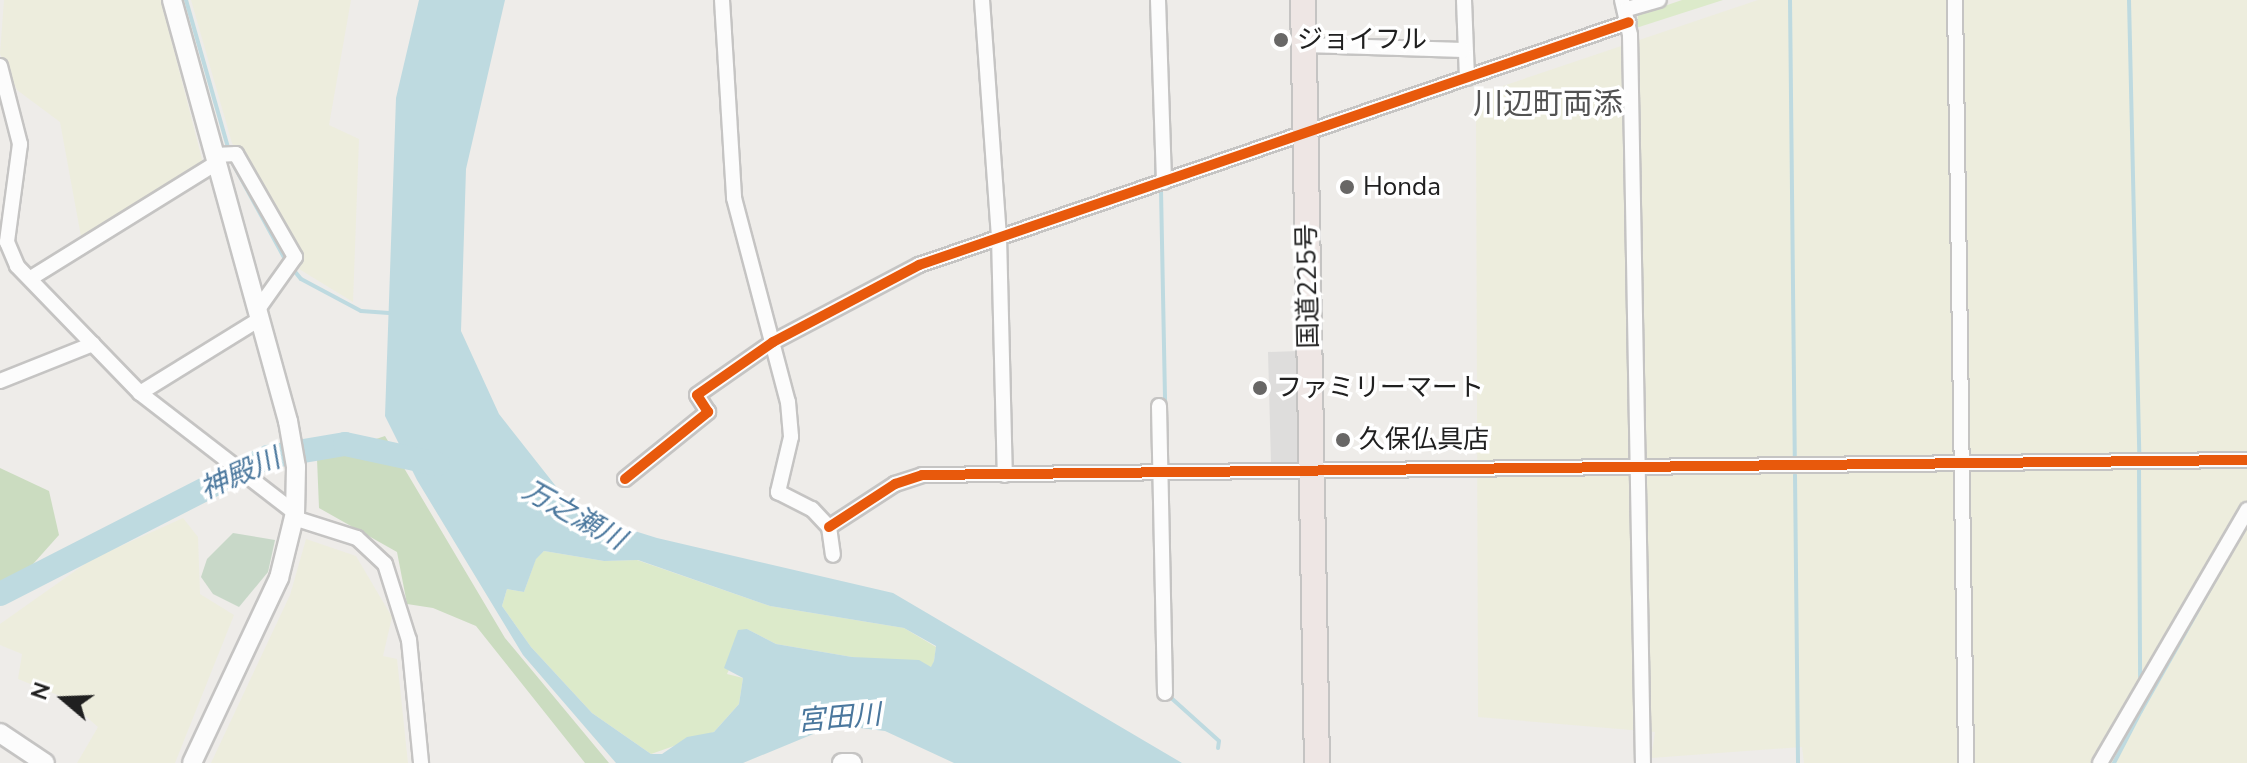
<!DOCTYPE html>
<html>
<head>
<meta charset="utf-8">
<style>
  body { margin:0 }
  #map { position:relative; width:2247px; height:763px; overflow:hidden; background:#eeece9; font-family:"Nunito Sans","Noto Sans JP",sans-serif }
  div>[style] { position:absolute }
  .farmland>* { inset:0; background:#ededdd }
  .grass>* { inset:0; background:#dceaca }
  .forest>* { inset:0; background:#cbdcc0 }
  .cemetery>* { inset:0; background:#c8d8c8 }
  .parking>* { inset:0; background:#dedddc }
  .water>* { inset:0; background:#bedae0 }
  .stream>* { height:4px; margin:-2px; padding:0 2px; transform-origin:2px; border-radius:2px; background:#bedae0 }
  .river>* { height:24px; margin:-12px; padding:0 12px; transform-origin:12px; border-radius:12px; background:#bedae0 }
  .roads { filter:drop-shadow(2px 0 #c5c4c3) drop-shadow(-2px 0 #c5c4c3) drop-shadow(0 2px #c5c4c3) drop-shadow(0 -2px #c5c4c3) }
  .minor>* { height:14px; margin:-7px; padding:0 7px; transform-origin:7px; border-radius:7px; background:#fcfcfc }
  .tertiary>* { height:18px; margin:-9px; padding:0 9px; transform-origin:9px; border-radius:9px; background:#fcfcfc }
  .trunk>* { height:24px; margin:-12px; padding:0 12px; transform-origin:12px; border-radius:12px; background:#eee6e4 }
  .cycleway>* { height:10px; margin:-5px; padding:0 5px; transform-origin:5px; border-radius:5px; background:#e8590c }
  .dots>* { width:22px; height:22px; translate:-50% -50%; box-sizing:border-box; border:4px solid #fff; border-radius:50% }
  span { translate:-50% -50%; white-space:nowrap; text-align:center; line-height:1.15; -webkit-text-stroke:7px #fff; paint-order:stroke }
  .poi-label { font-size:26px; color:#202020 }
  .left { translate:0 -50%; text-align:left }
  .street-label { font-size:26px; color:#202020 }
  .water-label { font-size:28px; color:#4a779d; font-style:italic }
  .quarter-label { font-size:30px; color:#535353 }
  .north { position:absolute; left:24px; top:659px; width:80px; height:80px; -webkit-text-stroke:6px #fff; paint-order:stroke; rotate:289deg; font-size:22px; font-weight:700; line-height:32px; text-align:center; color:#202020 }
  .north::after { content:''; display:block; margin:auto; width:28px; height:36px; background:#202020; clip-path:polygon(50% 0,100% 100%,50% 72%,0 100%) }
</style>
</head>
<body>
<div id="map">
  <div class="farmland">
    <i style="clip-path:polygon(4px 0,161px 0,203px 163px,82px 242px,60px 122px,17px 90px,0 54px)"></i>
    <i style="clip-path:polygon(191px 0,351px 0,329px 125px,359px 139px,353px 302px,299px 269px,304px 261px,232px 143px)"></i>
    <i style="clip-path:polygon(1758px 0,2247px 0,2247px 763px,1804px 763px,1802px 747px,1651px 758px,1655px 732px,1478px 717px,1476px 95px)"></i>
    <i style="clip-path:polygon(183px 518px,198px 537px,200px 594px,234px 615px,175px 763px,77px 763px,98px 727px,65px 698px,18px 679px,22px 654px,0 645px,0 624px,92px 559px)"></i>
    <i style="clip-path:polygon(306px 539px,356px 556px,392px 617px,383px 656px,397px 659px,408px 763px,211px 763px,290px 595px)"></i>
  </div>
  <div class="grass">
    <i style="clip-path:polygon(1682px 0,1723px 0,1636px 28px,1638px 15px)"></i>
    <i style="clip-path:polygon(544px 551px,604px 561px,637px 560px,770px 606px,904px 628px,936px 647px,934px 661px,932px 667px,852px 657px,776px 644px,747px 629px,727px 674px,743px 678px,739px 704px,714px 732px,651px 754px,592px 713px,531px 647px,502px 606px,507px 589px,524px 592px,536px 558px)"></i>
  </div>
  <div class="forest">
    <i style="clip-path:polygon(385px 436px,505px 638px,609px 763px,585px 763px,476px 626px,433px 608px,407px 604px,397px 552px,319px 508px,317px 459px)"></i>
    <i style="clip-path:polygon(0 468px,49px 491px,59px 535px,0 601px)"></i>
  </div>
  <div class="cemetery">
    <i style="clip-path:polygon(233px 533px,275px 540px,268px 572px,239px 607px,213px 594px,201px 577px,207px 559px)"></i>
  </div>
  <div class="parking">
    <i style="clip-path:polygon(1299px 351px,1302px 462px,1271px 463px,1268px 352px)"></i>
  </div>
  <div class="water">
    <i style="clip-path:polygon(evenodd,419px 0,505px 0,466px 169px,461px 331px,499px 414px,577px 513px,657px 538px,893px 593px,1182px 763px,954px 763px,885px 731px,835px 725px,743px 763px,616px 763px,523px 655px,417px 480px,385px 416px,396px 98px,419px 0,544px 551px,604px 561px,638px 560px,770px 606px,904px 628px,936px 646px,934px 661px,931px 667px,919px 660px,852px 657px,776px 644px,747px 629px,738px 630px,724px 668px,743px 678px,739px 704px,714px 732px,687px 737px,662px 754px,651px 754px,592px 713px,531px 647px,502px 606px,507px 589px,524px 592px,536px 559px,544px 551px)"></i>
  </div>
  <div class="stream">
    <i style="left:186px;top:0;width:168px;rotate:74.1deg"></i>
    <i style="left:232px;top:162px;width:113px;rotate:61.4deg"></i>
    <i style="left:1790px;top:0;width:459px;rotate:89.4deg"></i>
    <i style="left:2129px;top:0;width:458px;rotate:88.7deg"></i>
    <i style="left:1156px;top:142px;width:32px;rotate:90deg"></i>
    <i style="left:1161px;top:190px;width:217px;rotate:88.9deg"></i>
    <i style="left:292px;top:268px;width:14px;rotate:51deg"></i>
    <i style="left:301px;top:279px;width:68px;rotate:28.1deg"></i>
    <i style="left:361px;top:311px;width:28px;rotate:4deg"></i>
    <i style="left:2139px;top:466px;width:211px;rotate:89.7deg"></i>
    <i style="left:1795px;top:475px;width:288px;rotate:89.4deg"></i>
    <i style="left:1169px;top:696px;width:67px;rotate:42deg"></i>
    <i style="left:1219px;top:741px;width:7px;rotate:98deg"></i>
    <i style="left:2141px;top:711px;width:193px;rotate:-60.5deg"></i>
    <i style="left:2114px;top:763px;width:59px;rotate:-62.6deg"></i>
  </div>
  <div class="river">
    <i style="left:0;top:594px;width:301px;rotate:-27.1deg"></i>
    <i style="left:268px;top:457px;width:78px;rotate:-9.6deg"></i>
    <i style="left:345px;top:444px;width:95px;rotate:12.1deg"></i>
  </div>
  <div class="roads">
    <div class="minor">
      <i style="left:722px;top:0;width:198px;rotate:86.5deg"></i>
      <i style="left:734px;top:198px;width:211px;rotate:75.2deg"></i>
      <i style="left:788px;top:402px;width:35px;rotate:85deg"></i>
      <i style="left:791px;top:437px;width:57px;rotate:103.3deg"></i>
      <i style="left:778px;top:492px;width:38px;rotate:27deg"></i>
      <i style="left:812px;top:509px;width:25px;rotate:47deg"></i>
      <i style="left:829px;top:527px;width:28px;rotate:82deg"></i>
      <i style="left:982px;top:0;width:237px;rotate:85.9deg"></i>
      <i style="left:999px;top:236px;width:239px;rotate:88.6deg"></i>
      <i style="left:1158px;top:0;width:182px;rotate:88.1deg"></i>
      <i style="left:1464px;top:0;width:78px;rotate:87.8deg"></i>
      <i style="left:1622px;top:0;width:36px;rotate:77deg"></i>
      <i style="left:1630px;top:35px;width:728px;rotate:88.98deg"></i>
      <i style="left:1955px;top:0;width:763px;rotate:89.17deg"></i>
      <i style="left:1627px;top:9px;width:33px;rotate:-16deg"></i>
      <i style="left:1304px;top:45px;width:160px;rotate:1.8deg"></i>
      <i style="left:0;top:66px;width:81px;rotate:75.6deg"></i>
      <i style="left:20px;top:144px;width:99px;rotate:97.6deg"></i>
      <i style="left:7px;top:242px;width:26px;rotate:67deg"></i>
      <i style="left:17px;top:266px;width:177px;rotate:45.9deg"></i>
      <i style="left:140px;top:393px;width:196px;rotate:37.7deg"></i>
      <i style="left:216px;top:155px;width:20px;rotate:-3deg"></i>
      <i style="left:236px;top:154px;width:119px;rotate:60.2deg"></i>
      <i style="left:295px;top:257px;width:64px;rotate:125.4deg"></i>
      <i style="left:31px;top:278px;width:220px;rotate:-31.8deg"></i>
      <i style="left:0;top:381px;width:100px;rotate:-21.7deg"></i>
      <i style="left:140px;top:393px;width:141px;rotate:-31.7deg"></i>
      <i style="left:1159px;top:406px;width:287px;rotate:88.8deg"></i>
      <i style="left:625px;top:479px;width:107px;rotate:-38.9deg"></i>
      <i style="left:708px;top:412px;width:20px;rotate:-123deg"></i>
      <i style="left:697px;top:395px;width:93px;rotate:-34.9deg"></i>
      <i style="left:773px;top:342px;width:165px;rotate:-27.8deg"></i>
      <i style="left:919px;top:265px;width:750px;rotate:-18.89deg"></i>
      <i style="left:294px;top:518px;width:66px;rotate:17.6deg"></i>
      <i style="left:357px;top:538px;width:38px;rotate:43deg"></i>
      <i style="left:385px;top:564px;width:80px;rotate:72.5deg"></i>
      <i style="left:409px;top:640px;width:124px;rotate:84.4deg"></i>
      <i style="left:829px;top:527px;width:79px;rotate:-33.1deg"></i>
      <i style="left:895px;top:484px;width:28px;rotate:-18deg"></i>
      <i style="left:922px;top:475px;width:1325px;rotate:-0.65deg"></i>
      <i style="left:2100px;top:763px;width:293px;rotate:-59.8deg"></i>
    </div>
    <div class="tertiary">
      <i style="left:172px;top:0;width:437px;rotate:74.6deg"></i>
      <i style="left:288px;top:421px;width:47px;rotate:80.1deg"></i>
      <i style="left:296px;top:467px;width:46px;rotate:91.2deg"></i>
      <i style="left:295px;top:513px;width:67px;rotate:103.8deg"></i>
      <i style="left:279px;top:578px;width:204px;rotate:115.2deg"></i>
      <i style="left:0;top:733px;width:54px;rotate:33.7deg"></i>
      <i style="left:842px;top:763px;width:10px"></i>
    </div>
    <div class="trunk">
      <i style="left:1303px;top:0;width:763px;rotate:88.95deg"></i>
    </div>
  </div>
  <div class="cycleway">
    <i style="left:625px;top:479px;width:107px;rotate:-38.9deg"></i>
    <i style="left:708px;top:412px;width:20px;rotate:-123deg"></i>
    <i style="left:697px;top:395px;width:93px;rotate:-34.9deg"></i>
    <i style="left:773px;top:342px;width:165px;rotate:-27.8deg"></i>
    <i style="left:919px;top:265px;width:750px;rotate:-18.89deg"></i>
    <i style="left:829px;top:527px;width:79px;rotate:-33.1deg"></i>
    <i style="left:895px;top:484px;width:28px;rotate:-18deg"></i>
    <i style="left:922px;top:475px;width:1325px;rotate:-0.65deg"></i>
  </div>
  <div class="dots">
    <i style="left:1281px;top:40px;background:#686766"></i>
    <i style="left:1347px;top:187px;background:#686766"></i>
    <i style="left:1260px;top:388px;background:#686766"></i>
    <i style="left:1343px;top:440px;background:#686766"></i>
  </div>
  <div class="poi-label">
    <span class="left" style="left:1297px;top:40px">ジョイフル</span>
    <span class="left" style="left:1363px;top:187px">Honda</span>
    <span class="left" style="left:1276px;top:388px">ファミリーマート</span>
    <span class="left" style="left:1359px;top:440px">久保仏具店</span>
  </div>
  <div class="street-label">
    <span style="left:1308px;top:286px;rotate:-91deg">国道225号</span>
  </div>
  <div class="water-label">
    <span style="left:240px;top:474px;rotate:-24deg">神殿川</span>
    <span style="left:574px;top:515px;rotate:29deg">万之瀬川</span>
    <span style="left:839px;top:718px;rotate:-5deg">宮田川</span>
  </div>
  <div class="quarter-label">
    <span style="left:1548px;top:105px">川辺町両添</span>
  </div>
  <div class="north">N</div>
</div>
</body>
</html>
